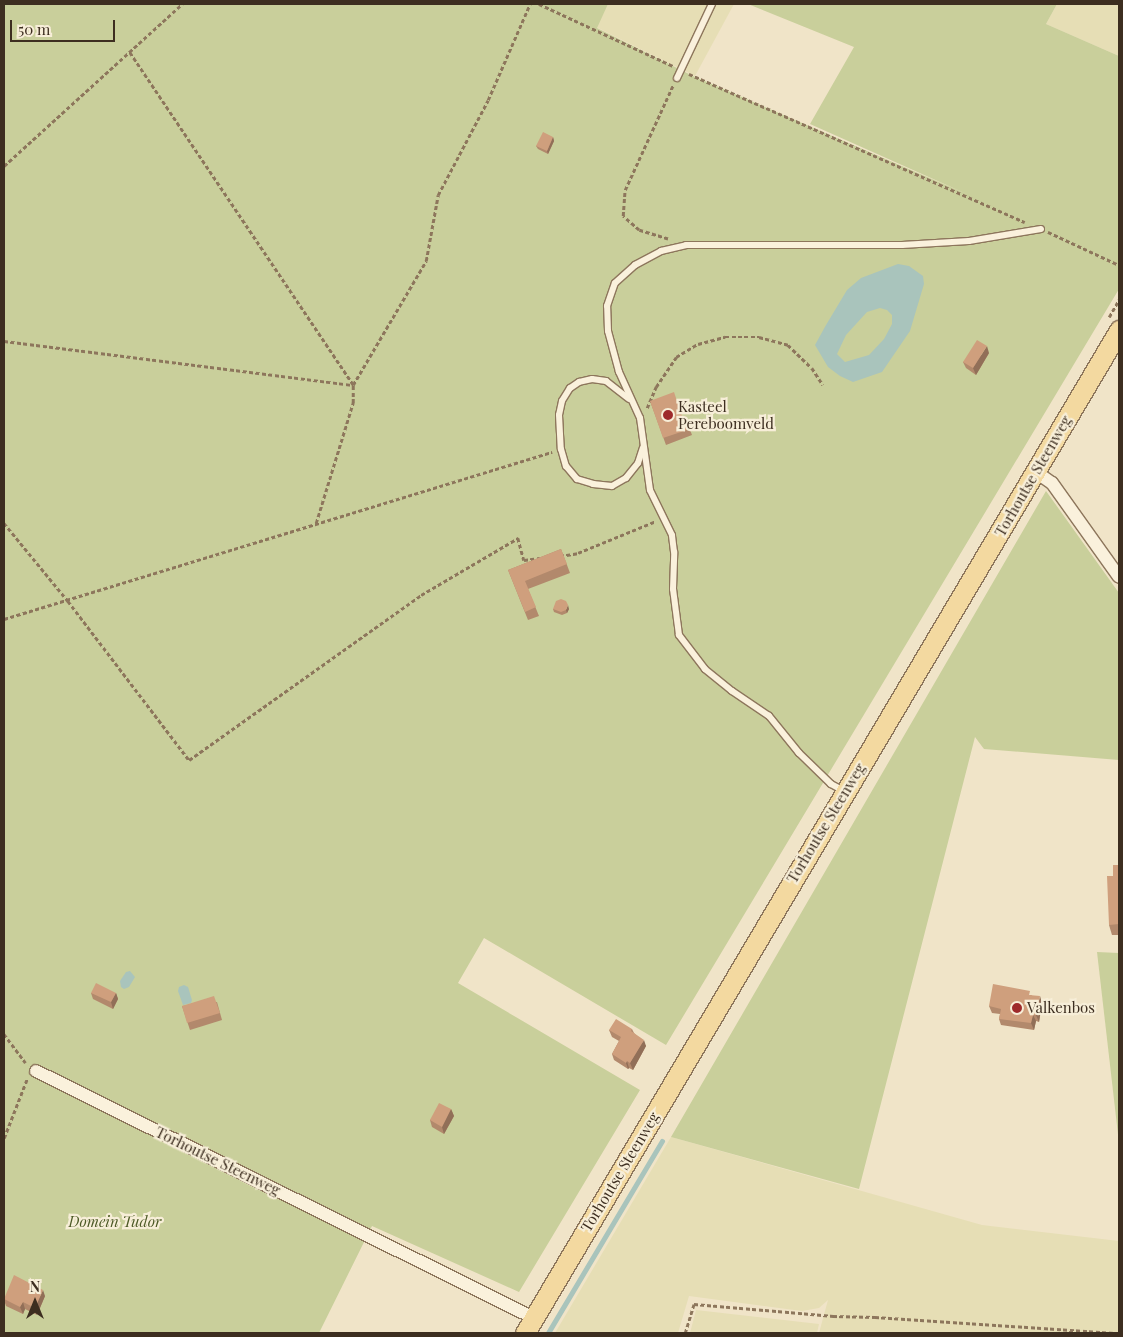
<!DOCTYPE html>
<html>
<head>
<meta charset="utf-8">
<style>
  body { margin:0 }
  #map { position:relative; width:1123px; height:1337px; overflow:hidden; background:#f0e4c8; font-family:"Playfair Display",serif }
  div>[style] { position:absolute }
  .farmland>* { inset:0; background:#e6deb5 }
  .green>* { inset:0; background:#c9cf9b }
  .water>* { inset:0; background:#a9c4bc }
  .stream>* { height:4.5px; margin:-2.25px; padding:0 2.25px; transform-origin:2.25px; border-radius:2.25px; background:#a9c4bc }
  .path>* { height:2.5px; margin-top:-1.25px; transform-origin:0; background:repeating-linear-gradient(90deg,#8d765c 0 4px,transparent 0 6.5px) }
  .roads { filter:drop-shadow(1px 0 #8d765c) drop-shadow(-1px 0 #8d765c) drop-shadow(0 1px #8d765c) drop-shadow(0 -1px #8d765c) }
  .service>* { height:6px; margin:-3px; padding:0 3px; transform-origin:3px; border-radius:3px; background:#faf1dc }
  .minor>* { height:12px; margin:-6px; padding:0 6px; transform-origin:6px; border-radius:6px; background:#faf1dc }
  .primary>* { height:19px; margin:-9.5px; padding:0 9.5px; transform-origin:9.5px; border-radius:9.5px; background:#f3d9a0 }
  .wall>* { inset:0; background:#b2896c }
  .shaded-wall>* { inset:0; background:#916f58 }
  .building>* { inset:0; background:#cf9f7d }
  .dots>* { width:14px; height:14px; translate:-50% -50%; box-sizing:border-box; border:2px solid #f7eed8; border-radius:50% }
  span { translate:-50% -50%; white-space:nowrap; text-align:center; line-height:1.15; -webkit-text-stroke:4.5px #f7eed8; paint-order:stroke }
  .poi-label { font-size:15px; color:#3d2e20 }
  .left { translate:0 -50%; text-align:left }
  .street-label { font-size:15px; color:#3d2e20 }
  .park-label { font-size:15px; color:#4d5a26; font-style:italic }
  .frame { position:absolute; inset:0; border:5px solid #3d2e20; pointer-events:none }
  .north { position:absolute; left:10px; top:1277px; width:50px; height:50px; -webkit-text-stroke:4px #f7eed8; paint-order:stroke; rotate:0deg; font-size:14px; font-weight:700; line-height:20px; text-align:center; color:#3d2e20 }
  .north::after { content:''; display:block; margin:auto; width:18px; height:22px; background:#3d2e20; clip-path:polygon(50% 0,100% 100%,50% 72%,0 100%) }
  .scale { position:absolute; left:10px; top:20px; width:105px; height:22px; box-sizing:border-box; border:2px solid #3d2e20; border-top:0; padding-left:6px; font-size:15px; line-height:18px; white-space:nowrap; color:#3d2e20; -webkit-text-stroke:4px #f7eed8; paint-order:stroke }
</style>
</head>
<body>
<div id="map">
  <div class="farmland">
    <i style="clip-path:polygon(608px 4px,734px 4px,695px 76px,596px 27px)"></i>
    <i style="clip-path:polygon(1057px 4px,1119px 4px,1119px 56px,1046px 24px)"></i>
    <i style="clip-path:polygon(671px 1137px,982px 1225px,1119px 1241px,1119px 1333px,819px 1333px,828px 1300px,819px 1308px,802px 1311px,689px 1296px,678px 1333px,555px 1333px)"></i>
    <i style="clip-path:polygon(696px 1310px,819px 1324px,817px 1333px,690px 1333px)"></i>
  </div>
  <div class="green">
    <i style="clip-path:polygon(4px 4px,608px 4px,597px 28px,693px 76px,969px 195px,810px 124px,854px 47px,748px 4px,1057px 4px,1046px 24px,1119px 56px,1119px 289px,666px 1045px,484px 938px,458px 983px,640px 1090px,519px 1292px,372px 1226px,319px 1333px,4px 1333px)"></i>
    <i style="clip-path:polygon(1046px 491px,1119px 593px,1119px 760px,984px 749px,975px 737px,859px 1189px,671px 1137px)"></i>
    <i style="clip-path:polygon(1097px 952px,1119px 953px,1119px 1143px)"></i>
  </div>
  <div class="water">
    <i style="clip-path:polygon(evenodd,898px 264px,909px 266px,923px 276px,924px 284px,910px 331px,882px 372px,853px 382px,840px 376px,828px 367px,815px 345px,826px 325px,847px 290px,861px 278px,898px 264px,880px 308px,887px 310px,892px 315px,892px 324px,884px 339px,869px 355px,845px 362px,837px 354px,846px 335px,867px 312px,880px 308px)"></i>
    <i style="clip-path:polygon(130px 971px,135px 977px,129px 987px,124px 989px,121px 987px,120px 981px,126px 972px)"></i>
    <i style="clip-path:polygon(184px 985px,188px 987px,192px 1000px,191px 1003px,183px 1005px,178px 991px,179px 987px)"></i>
  </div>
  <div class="stream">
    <i style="left:548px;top:1333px;width:223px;rotate:-59.3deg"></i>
  </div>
  <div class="path">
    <i style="left:539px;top:4px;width:148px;rotate:24.8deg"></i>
    <i style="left:689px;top:74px;width:367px;rotate:23.8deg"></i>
    <i style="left:4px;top:166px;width:241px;rotate:-42.3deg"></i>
    <i style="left:1048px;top:232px;width:78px;rotate:24.9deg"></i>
    <i style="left:668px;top:239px;width:30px;rotate:-163deg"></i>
    <i style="left:639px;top:230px;width:21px;rotate:-139deg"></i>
    <i style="left:623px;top:216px;width:26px;rotate:-86deg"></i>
    <i style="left:625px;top:190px;width:115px;rotate:-65.4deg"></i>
    <i style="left:1109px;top:317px;width:20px;rotate:-60deg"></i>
    <i style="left:4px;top:341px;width:352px;rotate:7.2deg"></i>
    <i style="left:353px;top:385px;width:401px;rotate:-123.9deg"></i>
    <i style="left:647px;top:408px;width:23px;rotate:-67deg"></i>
    <i style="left:656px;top:387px;width:36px;rotate:-56deg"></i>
    <i style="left:676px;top:357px;width:26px;rotate:-31deg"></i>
    <i style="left:698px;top:344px;width:28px;rotate:-15deg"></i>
    <i style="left:725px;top:337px;width:34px"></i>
    <i style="left:759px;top:337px;width:30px;rotate:15deg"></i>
    <i style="left:788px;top:345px;width:33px;rotate:44deg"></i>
    <i style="left:812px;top:368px;width:20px;rotate:57deg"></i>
    <i style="left:4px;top:523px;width:101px;rotate:50.6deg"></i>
    <i style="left:68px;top:601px;width:200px;rotate:52.7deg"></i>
    <i style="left:189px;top:760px;width:285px;rotate:-35.4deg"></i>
    <i style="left:421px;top:595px;width:113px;rotate:-30.4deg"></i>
    <i style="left:518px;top:538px;width:23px;rotate:75deg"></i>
    <i style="left:524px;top:560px;width:16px;rotate:-7deg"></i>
    <i style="left:316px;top:523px;width:126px;rotate:-72.9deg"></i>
    <i style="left:353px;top:403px;width:18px;rotate:-90deg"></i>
    <i style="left:353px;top:385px;width:144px;rotate:-59.5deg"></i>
    <i style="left:426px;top:261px;width:67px;rotate:-79.7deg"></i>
    <i style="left:438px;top:195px;width:107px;rotate:-62.2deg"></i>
    <i style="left:488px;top:100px;width:105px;rotate:-66.4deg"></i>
    <i style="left:560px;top:556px;width:18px;rotate:-9deg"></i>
    <i style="left:578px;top:553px;width:84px;rotate:-22.3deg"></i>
    <i style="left:4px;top:619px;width:573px;rotate:-16.95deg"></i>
    <i style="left:4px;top:1034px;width:36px;rotate:53deg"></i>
    <i style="left:4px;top:1138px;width:63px;rotate:-68.7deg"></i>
    <i style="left:685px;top:1333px;width:30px;rotate:-73deg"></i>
    <i style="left:694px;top:1304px;width:140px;rotate:4.9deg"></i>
    <i style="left:833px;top:1316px;width:42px;rotate:1.4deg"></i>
    <i style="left:875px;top:1317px;width:244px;rotate:3.8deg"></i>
  </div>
  <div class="roads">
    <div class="service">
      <i style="left:677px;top:78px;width:82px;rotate:-64.7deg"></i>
      <i style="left:629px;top:399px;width:29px;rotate:-142deg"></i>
      <i style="left:606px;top:381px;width:14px;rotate:-172deg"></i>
      <i style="left:592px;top:379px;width:13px;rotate:167deg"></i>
      <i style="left:579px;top:382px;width:11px;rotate:146deg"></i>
      <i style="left:570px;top:388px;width:15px;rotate:122deg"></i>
      <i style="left:562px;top:401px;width:14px;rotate:102deg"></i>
      <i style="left:559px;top:415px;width:34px;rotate:87deg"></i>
      <i style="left:561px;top:449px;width:18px;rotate:74deg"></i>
      <i style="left:566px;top:466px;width:17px;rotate:50deg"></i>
      <i style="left:577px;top:479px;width:17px;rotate:17deg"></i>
      <i style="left:593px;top:484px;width:19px;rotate:6deg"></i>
      <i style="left:612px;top:486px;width:16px;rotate:-30deg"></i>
      <i style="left:626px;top:478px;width:19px;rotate:-51deg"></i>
      <i style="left:638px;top:463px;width:16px;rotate:-72deg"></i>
      <i style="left:844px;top:791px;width:15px;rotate:-152deg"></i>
      <i style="left:831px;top:784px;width:45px;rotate:-135.9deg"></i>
      <i style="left:799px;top:753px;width:48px;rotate:-129deg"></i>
      <i style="left:769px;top:716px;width:45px;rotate:-146deg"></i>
      <i style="left:732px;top:691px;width:35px;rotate:-141deg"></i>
      <i style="left:705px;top:669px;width:43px;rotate:-127.4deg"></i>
      <i style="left:679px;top:635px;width:46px;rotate:-97.4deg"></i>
      <i style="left:673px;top:589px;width:37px;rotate:-88deg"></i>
      <i style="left:674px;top:552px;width:17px;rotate:-97deg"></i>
      <i style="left:672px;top:535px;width:50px;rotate:-116.1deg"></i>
      <i style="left:650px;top:490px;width:73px;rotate:-97.9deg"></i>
      <i style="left:640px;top:418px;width:51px;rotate:-114.5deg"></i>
      <i style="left:619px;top:372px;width:42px;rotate:-105deg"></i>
      <i style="left:608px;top:331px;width:25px;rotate:-92deg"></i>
      <i style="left:607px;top:306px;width:24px;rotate:-71deg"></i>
      <i style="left:615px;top:283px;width:27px;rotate:-42deg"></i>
      <i style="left:635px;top:265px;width:30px;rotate:-28deg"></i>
      <i style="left:661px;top:251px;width:26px;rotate:-13deg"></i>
      <i style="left:686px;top:245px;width:216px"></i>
      <i style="left:902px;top:245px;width:67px;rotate:-3.4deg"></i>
      <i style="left:969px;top:241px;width:73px;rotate:-9.5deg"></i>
    </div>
    <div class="minor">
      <i style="left:1036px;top:472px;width:19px;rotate:35deg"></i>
      <i style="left:1052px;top:483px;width:115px;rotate:54.5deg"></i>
      <i style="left:36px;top:1071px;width:556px;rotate:26.38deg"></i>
    </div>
    <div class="primary">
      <i style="left:525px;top:1333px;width:1166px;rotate:-59.36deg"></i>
    </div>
  </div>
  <div class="wall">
    <i style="clip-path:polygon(553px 137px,554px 141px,548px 154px,538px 149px,536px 146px)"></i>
    <i style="clip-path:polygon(989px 353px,976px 375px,966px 368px,963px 362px)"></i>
    <i style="clip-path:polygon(650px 401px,683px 416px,685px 416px,692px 435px,666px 445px)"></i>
    <i style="clip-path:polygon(561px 549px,570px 573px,528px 589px,539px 616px,528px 620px,508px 570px)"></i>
    <i style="clip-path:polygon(553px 609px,569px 609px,567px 613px,562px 615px,554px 612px)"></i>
    <i style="clip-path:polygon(1119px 865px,1119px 935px,1112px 935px,1109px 925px,1113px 876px)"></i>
    <i style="clip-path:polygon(91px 993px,116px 993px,118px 999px,113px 1009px,93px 999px)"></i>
    <i style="clip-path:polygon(1031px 995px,1042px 1003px,1039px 1022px,1036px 1021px,1034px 1030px,1001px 1025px,999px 1019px,1000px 1014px,992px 1013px,989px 1006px)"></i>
    <i style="clip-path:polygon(217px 1002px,222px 1020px,190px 1030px,182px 1006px)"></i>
    <i style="clip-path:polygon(632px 1029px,634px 1033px,646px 1046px,633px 1070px,629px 1068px,628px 1069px,614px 1060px,612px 1054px,619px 1041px,612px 1037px,609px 1030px)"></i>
    <i style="clip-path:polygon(451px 1109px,454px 1116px,444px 1134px,432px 1127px,430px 1120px)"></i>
    <i style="clip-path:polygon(45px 1296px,37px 1315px,25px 1309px,23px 1314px,6px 1306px,4px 1300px,4px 1298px)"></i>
  </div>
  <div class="shaded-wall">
    <i style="clip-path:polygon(553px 137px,554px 141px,548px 154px,547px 151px)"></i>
    <i style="clip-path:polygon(987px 346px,989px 353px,976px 375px,973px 368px)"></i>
    <i style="clip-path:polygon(568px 605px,569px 609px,567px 613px,566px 610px)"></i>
    <i style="clip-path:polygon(116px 993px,118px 999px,113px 1009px,111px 1002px)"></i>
    <i style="clip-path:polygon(1040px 996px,1042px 1003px,1039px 1022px,1036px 1015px)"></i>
    <i style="clip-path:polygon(1033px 1015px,1036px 1021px,1034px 1030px,1031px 1023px)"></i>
    <i style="clip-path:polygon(644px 1040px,646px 1046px,633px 1070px,630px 1063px)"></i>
    <i style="clip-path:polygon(627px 1061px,629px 1068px,628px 1069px,626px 1063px)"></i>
    <i style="clip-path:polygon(451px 1109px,454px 1116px,444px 1134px,442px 1127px)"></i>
    <i style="clip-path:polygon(43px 1290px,45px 1296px,37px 1315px,35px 1308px)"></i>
    <i style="clip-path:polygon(23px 1302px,25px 1309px,23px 1314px,20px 1307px)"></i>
  </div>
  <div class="building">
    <i style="clip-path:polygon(543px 132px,553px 137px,547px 151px,536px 146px)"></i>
    <i style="clip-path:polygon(977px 340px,987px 346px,973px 368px,963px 362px)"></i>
    <i style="clip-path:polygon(674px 392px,682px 416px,685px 416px,690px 429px,663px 438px,650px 401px)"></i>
    <i style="clip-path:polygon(561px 549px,567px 564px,525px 581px,536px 607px,525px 612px,508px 570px)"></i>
    <i style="clip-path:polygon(561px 599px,566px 601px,568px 605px,566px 610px,561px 612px,553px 609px,556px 601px)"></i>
    <i style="clip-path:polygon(1113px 865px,1119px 865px,1119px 924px,1109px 925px,1107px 876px,1113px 876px)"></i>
    <i style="clip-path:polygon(96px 983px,116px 993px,111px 1002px,91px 993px)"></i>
    <i style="clip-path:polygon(993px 984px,1030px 991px,1029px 995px,1040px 996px,1036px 1015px,1033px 1015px,1031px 1023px,999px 1019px,1001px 1009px,989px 1006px)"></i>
    <i style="clip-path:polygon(214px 996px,220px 1013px,187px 1023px,182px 1006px)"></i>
    <i style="clip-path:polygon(616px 1019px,632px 1029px,631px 1031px,644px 1040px,630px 1063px,627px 1061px,626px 1063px,612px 1054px,621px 1037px,609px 1030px)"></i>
    <i style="clip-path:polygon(439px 1103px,451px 1109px,442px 1127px,430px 1120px)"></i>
    <i style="clip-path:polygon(14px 1275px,43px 1290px,35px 1308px,23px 1302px,20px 1307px,4px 1299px)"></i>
  </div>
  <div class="dots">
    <i style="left:668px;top:415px;background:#9e2a2b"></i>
    <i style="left:1017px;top:1008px;background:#9e2a2b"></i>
  </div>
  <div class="poi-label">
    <span class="left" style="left:678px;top:415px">Kasteel<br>Pereboomveld</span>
    <span class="left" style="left:1027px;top:1008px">Valkenbos</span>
  </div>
  <div class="street-label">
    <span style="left:1033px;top:476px;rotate:-60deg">Torhoutse Steenweg</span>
    <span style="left:826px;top:823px;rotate:-59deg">Torhoutse Steenweg</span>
    <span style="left:218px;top:1161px;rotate:26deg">Torhoutse Steenweg</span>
    <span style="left:620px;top:1172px;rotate:-59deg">Torhoutse Steenweg</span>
  </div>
  <div class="park-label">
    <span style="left:115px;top:1222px">Domein Tudor</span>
  </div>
  <div class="frame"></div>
  <div class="north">N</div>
  <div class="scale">50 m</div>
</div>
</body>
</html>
